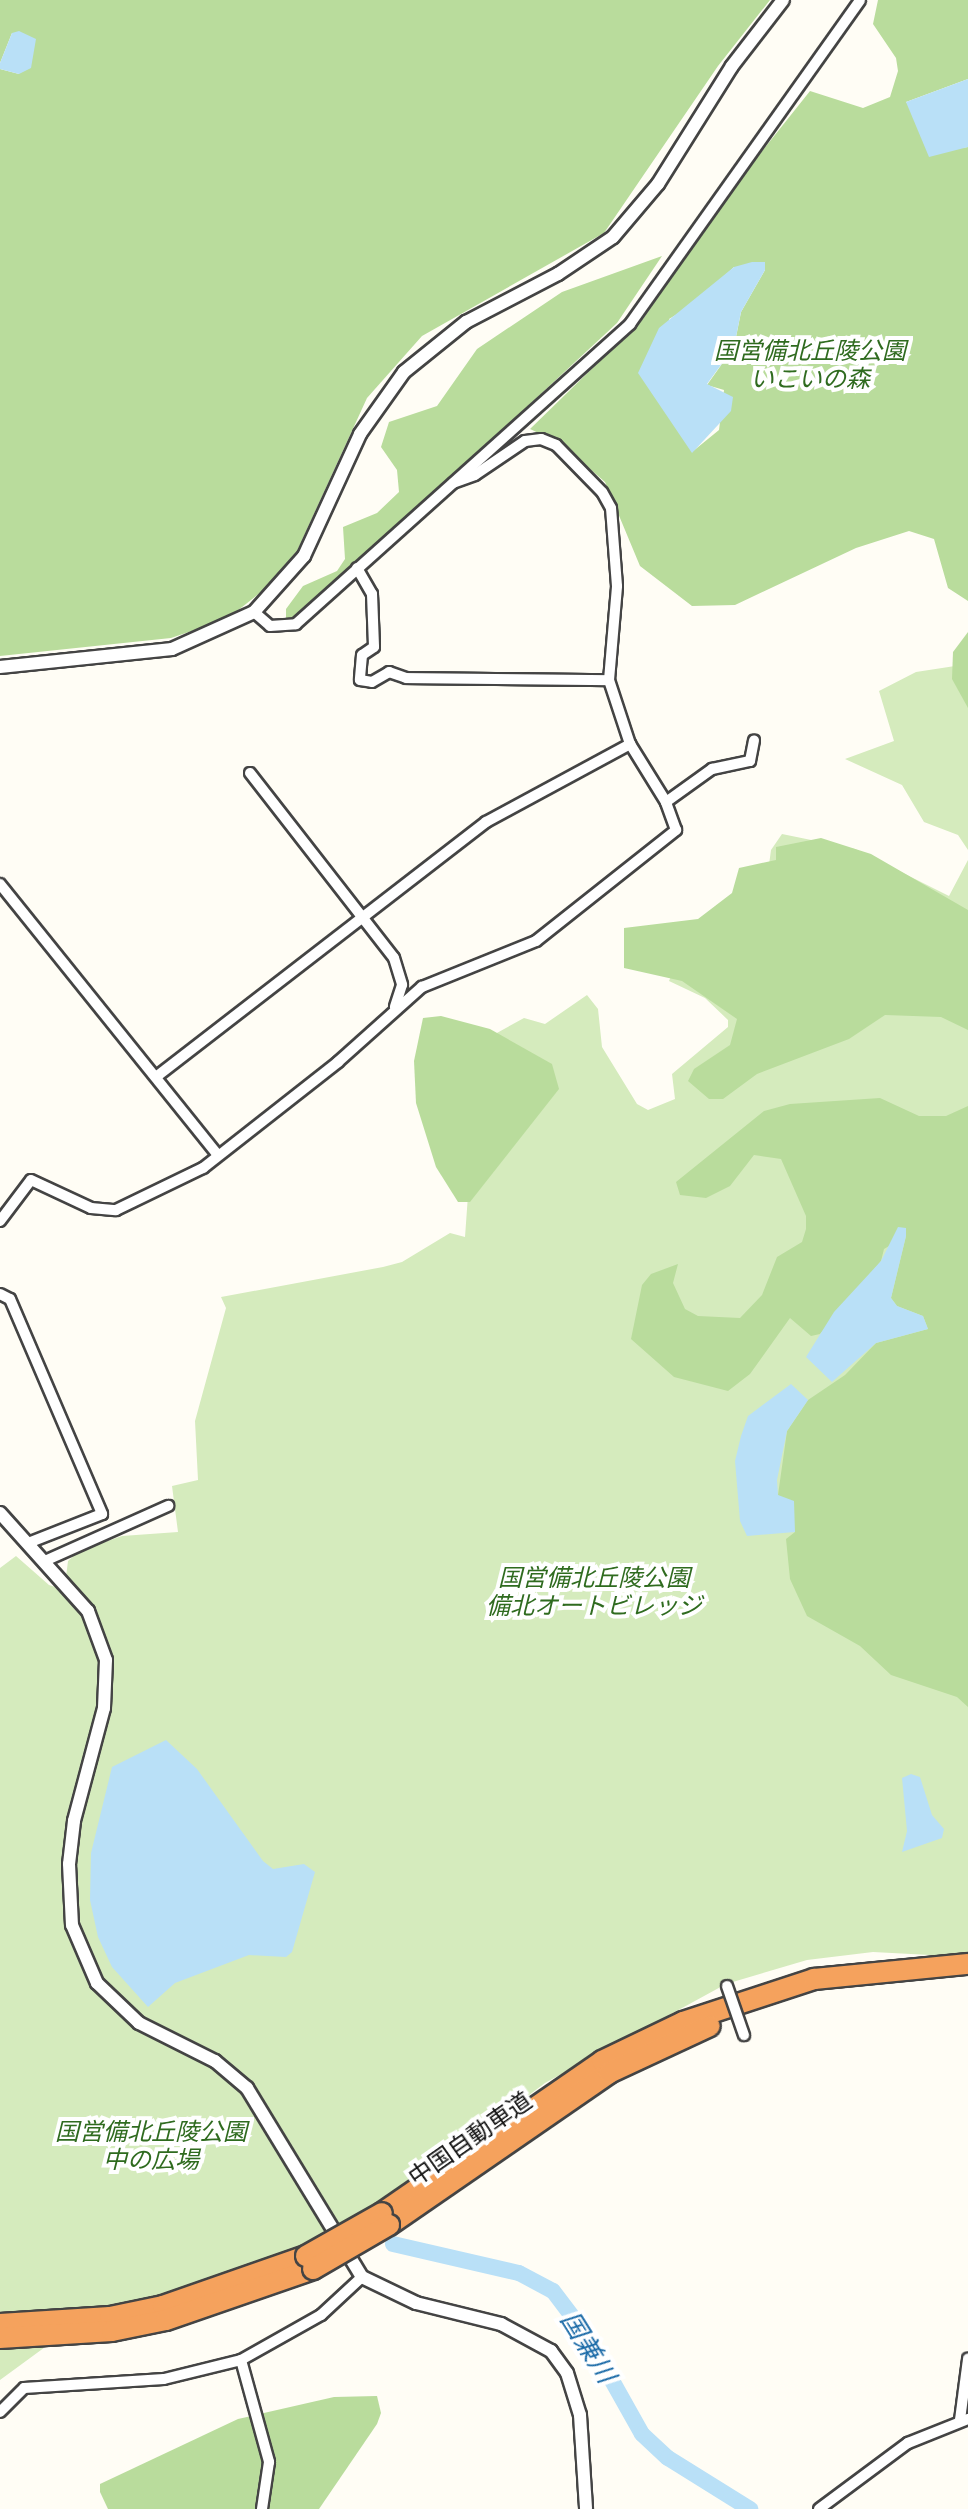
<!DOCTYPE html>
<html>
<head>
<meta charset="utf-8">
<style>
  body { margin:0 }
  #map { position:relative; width:968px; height:2509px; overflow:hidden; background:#fffdf5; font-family:Literata,"Noto Sans JP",serif }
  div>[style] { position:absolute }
  .green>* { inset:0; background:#d5ebbd }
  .forest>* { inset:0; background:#b9dc9c }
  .water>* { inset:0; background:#b9e0f7 }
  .river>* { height:16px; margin:-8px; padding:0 8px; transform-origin:8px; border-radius:8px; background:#b9e0f7 }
  .roads { filter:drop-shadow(2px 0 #444) drop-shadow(-2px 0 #444) drop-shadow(0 2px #444) drop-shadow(0 -2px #444) }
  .minor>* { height:10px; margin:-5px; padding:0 5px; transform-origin:5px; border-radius:5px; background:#fff }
  .tertiary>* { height:12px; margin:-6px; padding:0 6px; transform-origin:6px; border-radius:6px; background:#fff }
  .motorway>* { height:20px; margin:-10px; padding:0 10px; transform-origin:10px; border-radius:10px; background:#f5a25d }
  .bridges { filter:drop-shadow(2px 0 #444) drop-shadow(-2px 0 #444) drop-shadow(0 2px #444) drop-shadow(0 -2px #444) }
  .minor-bridge>* { height:10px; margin:-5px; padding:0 5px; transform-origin:5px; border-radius:5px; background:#fff }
  .motorway-bridge>* { height:20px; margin:-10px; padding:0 10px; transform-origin:10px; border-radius:10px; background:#f5a25d }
  span { translate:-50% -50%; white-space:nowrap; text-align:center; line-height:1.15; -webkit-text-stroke:8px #fff; paint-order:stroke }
  .park-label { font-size:24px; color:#2f6b1f; font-style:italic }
  .street-label { font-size:24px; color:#111 }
  .water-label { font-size:26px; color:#1768a6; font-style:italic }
</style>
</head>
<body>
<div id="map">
  <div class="green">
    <i style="clip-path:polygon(968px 664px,968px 850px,958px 835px,924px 822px,902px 785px,845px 759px,894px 741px,879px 691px,916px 672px)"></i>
    <i style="clip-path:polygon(782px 834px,855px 849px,949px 896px,968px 860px,968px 1957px,873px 1952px,807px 1960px,726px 1984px,545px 2083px,415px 2181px,304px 2250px,164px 2299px,93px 2312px,0 2380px,0 1568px,16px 1556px,49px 1585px,80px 1595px,66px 1577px,68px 1561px,79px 1551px,122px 1536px,178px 1532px,172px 1486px,198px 1480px,195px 1421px,226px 1308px,221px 1297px,383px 1267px,402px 1262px,450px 1233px,465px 1237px,470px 1167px,466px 1050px,524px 1018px,545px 1024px,587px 995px,598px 1009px,602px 1047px,637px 1104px,648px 1110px,675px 1099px,672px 1074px,728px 1027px,728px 1020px,705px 998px,669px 981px,674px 969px,768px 872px,771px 850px)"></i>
  </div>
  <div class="forest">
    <i style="clip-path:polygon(0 0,770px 0,718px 66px,604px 233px,422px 336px,367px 398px,297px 551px,261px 592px,227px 619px,171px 638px,0 656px,0 69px,19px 74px,12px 33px,0 63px)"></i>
    <i style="clip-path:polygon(evenodd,878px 0,968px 0,968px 79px,906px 102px,947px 150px,968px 147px,968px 601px,948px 588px,934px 539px,909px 531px,856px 548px,735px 605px,692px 606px,640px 566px,605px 482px,560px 443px,530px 429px,643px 319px,719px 205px,810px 91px,863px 108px,890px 97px,898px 71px,896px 58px,873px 24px,878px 0,734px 267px,765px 270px,741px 312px,734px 347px,707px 385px,724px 390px,719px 430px,692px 452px,669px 319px,694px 304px,734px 267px)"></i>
    <i style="clip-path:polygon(662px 256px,617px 323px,345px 576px,286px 623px,286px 609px,303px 586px,337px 571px,345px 559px,343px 527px,377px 513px,399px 492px,397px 470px,381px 447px,389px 422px,437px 406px,477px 349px,562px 292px)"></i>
    <i style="clip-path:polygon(968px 632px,968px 708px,952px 679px,953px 652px)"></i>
    <i style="clip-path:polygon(821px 838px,871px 854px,968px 910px,968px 1030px,941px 1017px,885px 1015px,849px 1039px,757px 1074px,723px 1099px,709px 1099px,688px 1081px,694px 1069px,730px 1045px,737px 1019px,682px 981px,624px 968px,624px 928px,698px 919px,732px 893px,739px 868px,776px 860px,776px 847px)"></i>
    <i style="clip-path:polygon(441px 1016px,490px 1029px,552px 1064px,559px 1089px,470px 1202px,458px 1202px,436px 1167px,416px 1103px,414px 1061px,423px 1018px)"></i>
    <i style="clip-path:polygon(880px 1098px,919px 1116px,946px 1116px,968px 1106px,968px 1707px,957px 1697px,891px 1675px,860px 1646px,807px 1616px,790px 1579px,786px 1539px,795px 1532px,778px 1495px,787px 1431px,808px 1400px,845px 1375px,876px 1343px,928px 1329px,923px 1316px,897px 1306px,891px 1298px,906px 1236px,884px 1249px,881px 1261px,820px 1334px,811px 1336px,790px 1318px,750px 1374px,728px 1391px,674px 1377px,631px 1339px,642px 1285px,651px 1274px,678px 1264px,673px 1283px,685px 1309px,698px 1316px,740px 1318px,762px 1295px,777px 1257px,802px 1242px,806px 1229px,806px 1216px,781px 1159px,754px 1155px,730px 1186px,706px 1198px,680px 1195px,676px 1182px,764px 1111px,790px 1104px)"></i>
    <i style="clip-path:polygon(377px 2396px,381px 2413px,377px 2424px,319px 2509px,108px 2509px,100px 2492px,100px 2484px,238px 2419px,334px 2397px)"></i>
  </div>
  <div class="water">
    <i style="clip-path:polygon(19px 31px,36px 39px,31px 68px,19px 74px,0 69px,0 63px,12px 33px)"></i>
    <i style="clip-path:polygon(968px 79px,968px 147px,929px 157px,906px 102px)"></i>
    <i style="clip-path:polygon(752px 262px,765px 262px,765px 270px,741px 312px,734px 347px,707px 384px,733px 397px,731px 411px,692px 453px,638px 373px,659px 328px,734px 267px)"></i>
    <i style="clip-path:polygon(898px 1227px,906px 1228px,906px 1236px,891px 1298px,897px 1306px,923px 1316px,928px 1329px,876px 1343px,832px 1382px,806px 1357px,834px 1312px,881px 1261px)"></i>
    <i style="clip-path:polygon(791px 1384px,808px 1400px,787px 1431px,777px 1480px,778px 1495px,794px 1501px,795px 1532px,747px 1536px,740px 1521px,735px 1461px,741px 1436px,748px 1416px)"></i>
    <i style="clip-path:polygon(166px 1740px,197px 1769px,263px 1861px,273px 1869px,304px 1864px,315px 1872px,292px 1952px,286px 1957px,249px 1955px,175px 1983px,148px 2007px,112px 1967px,98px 1937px,90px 1900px,91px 1853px,112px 1767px)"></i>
    <i style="clip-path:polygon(911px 1774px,920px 1777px,932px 1815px,944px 1829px,942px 1838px,902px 1852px,907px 1831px,902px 1778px)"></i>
  </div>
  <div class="river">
    <i style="left:393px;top:2244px;width:129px;rotate:13deg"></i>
    <i style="left:519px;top:2273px;width:38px;rotate:28deg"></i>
    <i style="left:553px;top:2291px;width:56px;rotate:52.9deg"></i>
    <i style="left:587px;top:2336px;width:112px;rotate:60.7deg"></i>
    <i style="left:642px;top:2434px;width:35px;rotate:43deg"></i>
    <i style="left:668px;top:2458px;width:97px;rotate:31.9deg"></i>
  </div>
  <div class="roads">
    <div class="minor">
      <i style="left:357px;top:568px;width:30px;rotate:60deg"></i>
      <i style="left:372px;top:594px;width:53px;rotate:87.8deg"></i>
      <i style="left:374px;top:647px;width:14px;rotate:146deg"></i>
      <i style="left:362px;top:655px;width:25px;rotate:95deg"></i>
      <i style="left:360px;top:680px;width:12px;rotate:9deg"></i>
      <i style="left:372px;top:682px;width:20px;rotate:-30deg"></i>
      <i style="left:389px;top:672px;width:18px;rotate:19deg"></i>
      <i style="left:406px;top:678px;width:203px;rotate:0.6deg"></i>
      <i style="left:254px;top:612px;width:21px;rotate:41deg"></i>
      <i style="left:270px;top:626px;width:26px;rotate:-4deg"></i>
      <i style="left:296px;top:624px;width:449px;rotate:-41.9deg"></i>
      <i style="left:630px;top:324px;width:397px;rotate:-54.6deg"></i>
      <i style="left:250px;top:773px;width:234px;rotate:52.1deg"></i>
      <i style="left:394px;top:958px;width:28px;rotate:73deg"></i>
      <i style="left:402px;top:985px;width:23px;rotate:108deg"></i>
      <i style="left:666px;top:802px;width:57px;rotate:-35.7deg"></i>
      <i style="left:712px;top:769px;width:39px;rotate:-12deg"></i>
      <i style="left:750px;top:761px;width:21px;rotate:-79deg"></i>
      <i style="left:0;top:884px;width:346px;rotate:51.2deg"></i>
      <i style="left:156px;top:1077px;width:417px;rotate:-37.7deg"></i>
      <i style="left:486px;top:822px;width:164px;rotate:-28.4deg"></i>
      <i style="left:0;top:1221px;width:51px;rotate:-52.9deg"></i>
      <i style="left:31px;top:1180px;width:66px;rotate:25deg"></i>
      <i style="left:91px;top:1208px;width:25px;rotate:5deg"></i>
      <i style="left:116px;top:1210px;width:97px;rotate:-25.8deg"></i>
      <i style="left:203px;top:1168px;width:172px;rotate:-38.1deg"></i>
      <i style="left:338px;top:1062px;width:113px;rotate:-41.8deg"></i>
      <i style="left:422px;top:987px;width:123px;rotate:-22deg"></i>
      <i style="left:536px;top:941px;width:179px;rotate:-38.4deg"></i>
      <i style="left:676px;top:830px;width:30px;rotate:-110deg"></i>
      <i style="left:666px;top:802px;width:68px;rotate:-121.8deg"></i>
      <i style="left:630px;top:744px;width:67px;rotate:-108.2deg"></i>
      <i style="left:609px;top:680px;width:94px;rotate:-85.1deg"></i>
      <i style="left:617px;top:586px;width:78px;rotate:-94.4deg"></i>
      <i style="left:611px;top:508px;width:18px;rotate:-119deg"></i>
      <i style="left:602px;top:492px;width:66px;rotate:-134.4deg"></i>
      <i style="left:556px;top:445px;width:16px;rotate:-158deg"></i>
      <i style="left:541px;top:439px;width:16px;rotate:173deg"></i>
      <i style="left:525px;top:441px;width:60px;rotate:145.8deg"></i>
      <i style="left:475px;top:475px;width:23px;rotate:160deg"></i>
      <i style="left:0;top:1294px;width:11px;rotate:27deg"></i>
      <i style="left:10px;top:1299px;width:234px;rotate:66.8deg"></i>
      <i style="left:102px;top:1514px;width:79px;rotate:158.6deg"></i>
      <i style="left:47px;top:1560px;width:133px;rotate:-24.1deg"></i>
      <i style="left:241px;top:2360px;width:106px;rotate:74.6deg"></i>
      <i style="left:269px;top:2462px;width:48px;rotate:98.5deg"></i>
      <i style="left:0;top:2412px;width:34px;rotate:-45deg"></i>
      <i style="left:24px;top:2388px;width:140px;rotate:-3.7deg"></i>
      <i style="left:164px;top:2379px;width:79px;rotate:-13.9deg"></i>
      <i style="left:241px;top:2360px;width:92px;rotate:-29.4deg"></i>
      <i style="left:321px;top:2315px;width:56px;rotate:-42.8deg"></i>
      <i style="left:960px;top:2420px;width:62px;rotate:-82.5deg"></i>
      <i style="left:819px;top:2509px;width:111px;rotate:-36.6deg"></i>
      <i style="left:908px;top:2443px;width:65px;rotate:-21.8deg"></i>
    </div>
    <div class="tertiary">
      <i style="left:0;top:667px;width:173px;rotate:-6deg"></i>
      <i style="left:172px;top:649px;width:90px;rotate:-24.3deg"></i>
      <i style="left:254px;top:612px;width:75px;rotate:-48.2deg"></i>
      <i style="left:304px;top:556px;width:134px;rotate:-65.3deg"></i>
      <i style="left:360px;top:434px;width:76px;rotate:-54.6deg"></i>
      <i style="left:404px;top:372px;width:80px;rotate:-38.9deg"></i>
      <i style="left:466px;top:322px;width:104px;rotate:-27.6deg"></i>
      <i style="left:558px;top:274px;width:66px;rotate:-33.9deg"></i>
      <i style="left:613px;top:237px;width:70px;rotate:-49.7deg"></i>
      <i style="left:658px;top:184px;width:139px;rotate:-57.9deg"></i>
      <i style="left:732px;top:66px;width:83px;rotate:-52.3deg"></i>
      <i style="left:0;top:1513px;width:132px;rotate:48.1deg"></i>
      <i style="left:88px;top:1611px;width:52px;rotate:69.8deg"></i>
      <i style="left:106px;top:1660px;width:48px;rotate:92.4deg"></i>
      <i style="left:104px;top:1708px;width:117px;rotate:104.9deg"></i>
      <i style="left:74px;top:1821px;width:43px;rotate:96.6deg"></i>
      <i style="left:69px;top:1864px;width:61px;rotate:87.2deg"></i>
      <i style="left:72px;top:1925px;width:63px;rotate:66.7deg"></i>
      <i style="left:97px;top:1983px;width:58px;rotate:43.6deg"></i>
      <i style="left:139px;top:2023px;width:85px;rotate:26.6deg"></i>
      <i style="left:215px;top:2061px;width:42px;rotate:40.2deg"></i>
      <i style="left:247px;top:2088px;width:221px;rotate:58.7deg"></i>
      <i style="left:362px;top:2277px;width:60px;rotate:25.7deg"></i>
      <i style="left:416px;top:2303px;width:88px;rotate:13.9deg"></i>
      <i style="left:501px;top:2324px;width:57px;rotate:28.4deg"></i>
      <i style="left:551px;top:2351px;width:27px;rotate:54deg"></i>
      <i style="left:567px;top:2373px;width:44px;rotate:72.8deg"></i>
      <i style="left:580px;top:2415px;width:94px;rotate:86.3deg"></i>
    </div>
    <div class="motorway">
      <i style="left:382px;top:2213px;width:267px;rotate:-34.6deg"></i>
      <i style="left:602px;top:2061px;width:90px;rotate:-25.7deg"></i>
      <i style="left:683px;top:2022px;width:138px;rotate:-18.2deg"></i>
      <i style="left:814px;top:1979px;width:155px;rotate:-5.6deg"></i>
      <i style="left:389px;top:2225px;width:267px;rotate:-34.6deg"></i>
      <i style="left:609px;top:2073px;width:111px;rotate:-25deg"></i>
      <i style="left:0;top:2324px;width:110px;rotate:-3.6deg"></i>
      <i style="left:110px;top:2317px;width:54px;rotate:-11.7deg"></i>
      <i style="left:163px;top:2306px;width:151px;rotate:-19.3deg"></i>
      <i style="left:0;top:2338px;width:112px;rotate:-3.6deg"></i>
      <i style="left:112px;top:2331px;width:55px;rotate:-11.5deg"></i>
      <i style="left:166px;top:2320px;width:156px;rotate:-19.1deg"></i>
    </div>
  </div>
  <div class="bridges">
    <div class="minor-bridge">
      <i style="left:727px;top:1986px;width:52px;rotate:70.9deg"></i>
    </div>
    <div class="motorway-bridge">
      <i style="left:306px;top:2256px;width:87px;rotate:-29.5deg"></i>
      <i style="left:313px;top:2269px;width:88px;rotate:-30.1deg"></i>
    </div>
  </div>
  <div class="park-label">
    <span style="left:810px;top:363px">国営備北丘陵公園<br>いこいの森</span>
    <span style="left:594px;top:1590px">国営備北丘陵公園<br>備北オートビレッジ</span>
    <span style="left:151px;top:2144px">国営備北丘陵公園<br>中の広場</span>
  </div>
  <div class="street-label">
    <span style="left:469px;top:2137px;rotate:-35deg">中国自動車道</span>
  </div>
  <div class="water-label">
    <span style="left:590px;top:2346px;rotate:58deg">国兼川</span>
  </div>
</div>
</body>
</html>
